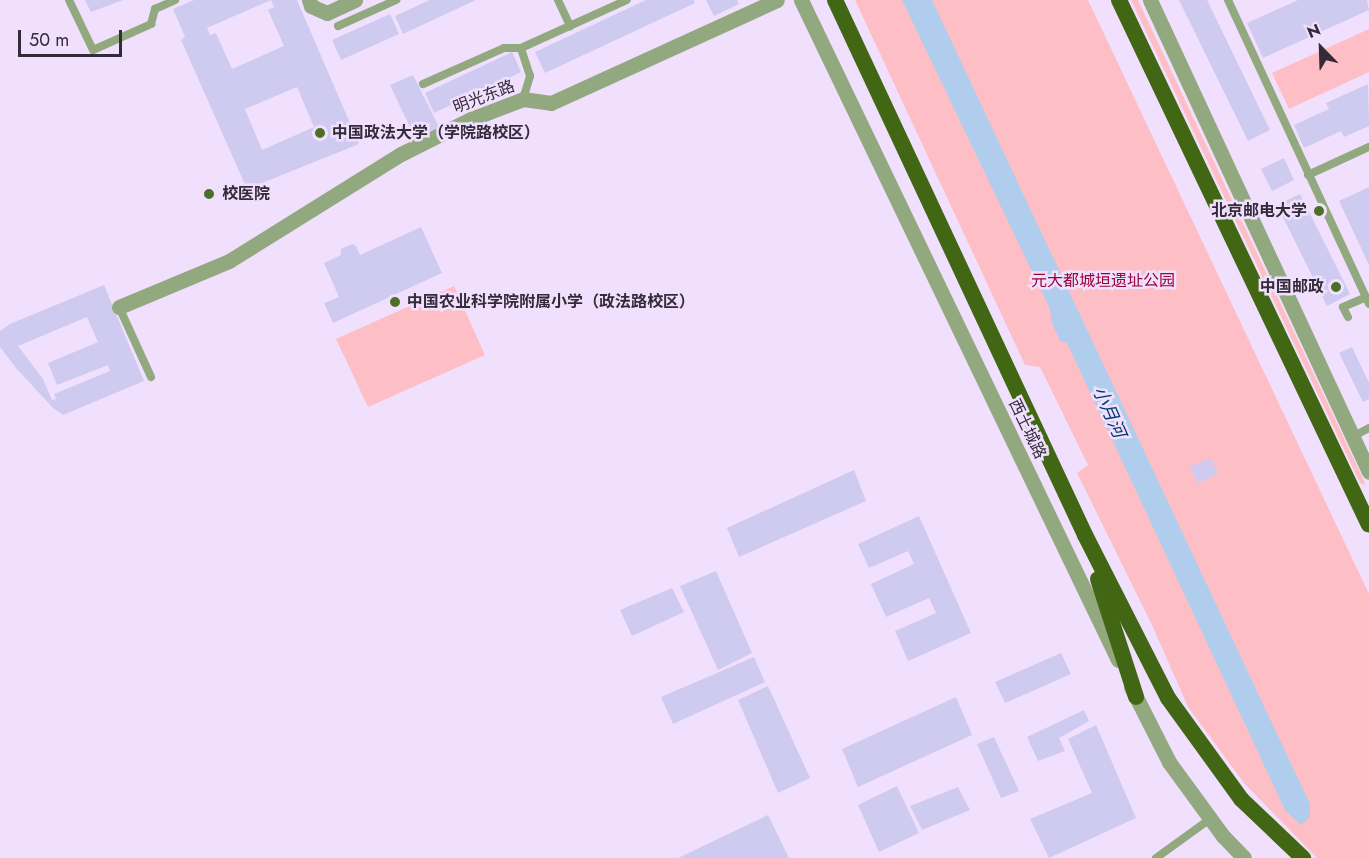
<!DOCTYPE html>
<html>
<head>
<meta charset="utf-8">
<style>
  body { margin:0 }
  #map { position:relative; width:1369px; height:858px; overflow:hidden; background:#f1e0fd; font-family:Jost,"Noto Sans SC",sans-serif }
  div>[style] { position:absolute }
  .green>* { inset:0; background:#febec5 }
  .water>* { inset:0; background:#b0cdee }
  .building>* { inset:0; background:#cfcaef }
  .service>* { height:8px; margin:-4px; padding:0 4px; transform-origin:4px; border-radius:4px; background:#92a980 }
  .minor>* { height:15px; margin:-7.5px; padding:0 7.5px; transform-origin:7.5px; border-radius:7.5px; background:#92a980 }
  .tertiary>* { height:15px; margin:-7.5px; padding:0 7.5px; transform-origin:7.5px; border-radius:7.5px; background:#92a980 }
  .trunk>* { height:16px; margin:-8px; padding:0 8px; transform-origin:8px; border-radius:8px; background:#426714 }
  .dots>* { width:16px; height:16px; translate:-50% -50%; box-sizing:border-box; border:3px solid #f1e0fd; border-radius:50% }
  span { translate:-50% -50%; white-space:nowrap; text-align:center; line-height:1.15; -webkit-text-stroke:5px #f1e0fd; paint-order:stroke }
  .street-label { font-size:16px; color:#332b39 }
  .poi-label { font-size:16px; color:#332b39; font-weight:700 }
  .left { translate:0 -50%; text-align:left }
  .right { translate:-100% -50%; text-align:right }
  .park-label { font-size:16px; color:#980639 }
  .water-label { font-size:18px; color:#003b6d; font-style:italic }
  .north { position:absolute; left:1291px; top:18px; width:60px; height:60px; -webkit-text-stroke:4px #f1e0fd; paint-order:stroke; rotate:337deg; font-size:16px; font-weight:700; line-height:24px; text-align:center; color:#332b39 }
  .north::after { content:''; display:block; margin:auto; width:21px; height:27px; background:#332b39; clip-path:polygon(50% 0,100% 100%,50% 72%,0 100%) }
  .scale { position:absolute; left:18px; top:30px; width:104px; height:27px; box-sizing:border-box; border:3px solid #332b39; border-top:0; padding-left:8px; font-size:18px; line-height:21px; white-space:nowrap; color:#332b39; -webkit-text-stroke:4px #f1e0fd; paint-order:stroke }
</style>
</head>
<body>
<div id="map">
  <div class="green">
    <i style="clip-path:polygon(855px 0,1088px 0,1369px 594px,1369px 858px,1317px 858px,1244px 783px,1188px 707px,1152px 625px,1077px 473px,1088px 465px,1040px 367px,1025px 365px)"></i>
    <i style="clip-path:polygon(1131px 0,1138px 0,1366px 485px,1360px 483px,1341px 443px)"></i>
    <i style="clip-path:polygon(1369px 29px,1369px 72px,1289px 109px,1272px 73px)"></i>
    <i style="clip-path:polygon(454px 286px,485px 355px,368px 407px,336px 339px)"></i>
  </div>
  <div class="water">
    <i style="clip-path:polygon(902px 0,932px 0,1310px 804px,1310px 817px,1301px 825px,1285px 810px,1067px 343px,1060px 341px,1052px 323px,1050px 309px)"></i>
  </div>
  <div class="building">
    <i style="clip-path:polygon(85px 0,123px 0,91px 12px)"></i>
    <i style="clip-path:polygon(evenodd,194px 0,271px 0,207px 28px,210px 35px,216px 33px,232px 69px,284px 46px,268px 10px,274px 7px,271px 0,297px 0,359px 144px,247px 189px,181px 40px,185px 37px,173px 9px,194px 0,297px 87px,314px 127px,262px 150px,245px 109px,297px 87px)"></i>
    <i style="clip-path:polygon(430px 0,476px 0,403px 34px,395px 16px)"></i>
    <i style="clip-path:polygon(646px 0,694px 0,695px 3px,545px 73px,535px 52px)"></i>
    <i style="clip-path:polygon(706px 0,737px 0,739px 4px,714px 16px)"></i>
    <i style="clip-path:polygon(1179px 0,1207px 0,1270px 130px,1248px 141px)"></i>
    <i style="clip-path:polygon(1298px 0,1367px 0,1369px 10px,1263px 58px,1247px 23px)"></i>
    <i style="clip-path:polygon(390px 14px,399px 34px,341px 60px,332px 40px)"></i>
    <i style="clip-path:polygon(512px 52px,521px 72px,434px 113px,425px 93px)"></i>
    <i style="clip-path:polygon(413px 75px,439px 127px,415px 138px,390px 85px)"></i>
    <i style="clip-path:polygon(1368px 84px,1369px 126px,1344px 137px,1341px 131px,1304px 148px,1294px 125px,1329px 109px,1326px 103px)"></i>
    <i style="clip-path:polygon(1284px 158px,1294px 180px,1272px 191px,1261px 169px)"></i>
    <i style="clip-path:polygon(1369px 187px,1369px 265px,1339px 201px)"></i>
    <i style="clip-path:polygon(1300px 194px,1350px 294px,1327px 306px,1277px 205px)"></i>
    <i style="clip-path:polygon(421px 227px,442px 273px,333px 323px,324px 303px,339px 297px,324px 263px,341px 255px,341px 249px,352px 244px,356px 246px,360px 255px)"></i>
    <i style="clip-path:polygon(evenodd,104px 285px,144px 381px,63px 415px,53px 408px,16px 368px,0 347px,0 331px,10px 324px,104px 285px,87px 317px,98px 342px,48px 363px,57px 385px,108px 365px,110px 371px,54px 394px,56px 399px,52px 400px,43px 379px,18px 346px,87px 317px)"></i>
    <i style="clip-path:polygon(1352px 347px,1369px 383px,1369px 399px,1363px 402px,1339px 353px)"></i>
    <i style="clip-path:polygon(1210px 458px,1218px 474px,1198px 483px,1190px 467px)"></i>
    <i style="clip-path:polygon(854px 470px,866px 501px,739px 557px,727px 528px)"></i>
    <i style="clip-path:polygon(919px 516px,971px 633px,908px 661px,895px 631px,936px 613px,929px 598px,886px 617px,871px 584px,914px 564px,908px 551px,869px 568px,858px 544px)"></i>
    <i style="clip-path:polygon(716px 571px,752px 653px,718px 670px,680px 586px)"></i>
    <i style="clip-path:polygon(672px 588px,684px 612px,632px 636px,620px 610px)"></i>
    <i style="clip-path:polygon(1061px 653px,1071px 674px,1005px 703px,995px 682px)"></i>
    <i style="clip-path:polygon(754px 657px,765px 682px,673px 724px,661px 697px)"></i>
    <i style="clip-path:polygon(768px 686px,810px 778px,778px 793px,738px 700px)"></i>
    <i style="clip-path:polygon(956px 697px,972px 735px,858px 787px,842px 749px)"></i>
    <i style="clip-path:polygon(1084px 710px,1089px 721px,1059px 738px,1065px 751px,1038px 761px,1027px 737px)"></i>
    <i style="clip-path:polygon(1096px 725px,1136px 818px,1049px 858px,1030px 819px,1092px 793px,1068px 739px)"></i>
    <i style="clip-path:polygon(994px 737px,1019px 791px,1001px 798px,977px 744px)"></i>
    <i style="clip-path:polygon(897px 786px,919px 833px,879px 852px,858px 805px)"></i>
    <i style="clip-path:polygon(958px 787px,970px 810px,922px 830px,910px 806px)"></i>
    <i style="clip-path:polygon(768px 815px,789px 858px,678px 858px)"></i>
  </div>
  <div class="service">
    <i style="left:69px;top:0;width:55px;rotate:64.4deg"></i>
    <i style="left:93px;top:50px;width:64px;rotate:-24.1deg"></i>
    <i style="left:151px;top:24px;width:16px;rotate:-75deg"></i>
    <i style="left:155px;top:9px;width:22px;rotate:-24deg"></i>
    <i style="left:558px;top:0;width:29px;rotate:65deg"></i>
    <i style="left:1228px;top:0;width:335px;rotate:65.1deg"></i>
    <i style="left:338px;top:26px;width:64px;rotate:-24.1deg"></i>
    <i style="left:423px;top:84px;width:89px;rotate:-24deg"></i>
    <i style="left:504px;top:48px;width:17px"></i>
    <i style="left:523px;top:99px;width:24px;rotate:-73deg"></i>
    <i style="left:530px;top:76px;width:29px;rotate:-108deg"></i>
    <i style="left:521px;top:48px;width:116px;rotate:-24.4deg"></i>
    <i style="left:1308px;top:175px;width:67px;rotate:-24.7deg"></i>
    <i style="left:119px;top:307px;width:77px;rotate:65.4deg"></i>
    <i style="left:1348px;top:317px;width:11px;rotate:-117deg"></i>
    <i style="left:1343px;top:307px;width:25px;rotate:-23deg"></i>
    <i style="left:1354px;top:436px;width:17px;rotate:-28deg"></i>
    <i style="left:1156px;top:858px;width:67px;rotate:-35.8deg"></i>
  </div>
  <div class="minor">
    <i style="left:309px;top:0;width:6px;rotate:72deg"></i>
    <i style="left:311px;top:6px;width:17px;rotate:24deg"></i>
    <i style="left:327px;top:13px;width:31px;rotate:-25deg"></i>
    <i style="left:119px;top:307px;width:119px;rotate:-22.7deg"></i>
    <i style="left:229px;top:261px;width:203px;rotate:-31.9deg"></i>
    <i style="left:401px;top:154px;width:78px;rotate:-26.6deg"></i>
    <i style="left:471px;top:119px;width:56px;rotate:-21deg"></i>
    <i style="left:523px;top:99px;width:28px;rotate:8deg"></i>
    <i style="left:551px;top:103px;width:248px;rotate:-24.5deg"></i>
  </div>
  <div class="tertiary">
    <i style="left:801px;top:0;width:732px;rotate:64.34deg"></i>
    <i style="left:1150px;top:0;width:520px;rotate:65.11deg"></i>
    <i style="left:1131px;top:687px;width:84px;rotate:63.1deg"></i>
    <i style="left:1169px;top:762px;width:92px;rotate:53.9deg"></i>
    <i style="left:1223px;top:836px;width:30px;rotate:46deg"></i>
  </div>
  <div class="trunk">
    <i style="left:835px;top:0;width:591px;rotate:64.95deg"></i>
    <i style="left:1085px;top:535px;width:183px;rotate:63deg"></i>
    <i style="left:1168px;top:698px;width:125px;rotate:54.1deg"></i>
    <i style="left:1241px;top:799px;width:86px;rotate:43.6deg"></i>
    <i style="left:1119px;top:0;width:581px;rotate:64.54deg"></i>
    <i style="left:1098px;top:579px;width:124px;rotate:72.1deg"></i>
  </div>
  <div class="dots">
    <i style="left:320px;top:133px;background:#4d7029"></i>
    <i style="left:209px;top:194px;background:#4d7029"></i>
    <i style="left:1319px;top:211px;background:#4d7029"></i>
    <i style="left:1336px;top:287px;background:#4d7029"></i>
    <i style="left:395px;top:302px;background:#4d7029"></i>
  </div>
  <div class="street-label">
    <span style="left:484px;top:97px;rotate:-21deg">明光东路</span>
    <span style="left:1027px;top:429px;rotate:64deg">西土城路</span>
  </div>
  <div class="poi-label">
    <span class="left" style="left:332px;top:133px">中国政法大学（学院路校区）</span>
    <span class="left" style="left:222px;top:194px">校医院</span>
    <span class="right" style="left:1307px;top:211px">北京邮电大学</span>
    <span class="right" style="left:1324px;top:287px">中国邮政</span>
    <span class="left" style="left:407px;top:302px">中国农业科学院附属小学（政法路校区）</span>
  </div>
  <div class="park-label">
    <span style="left:1103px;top:281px">元大都城垣遗址公园</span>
  </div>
  <div class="water-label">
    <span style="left:1109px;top:412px;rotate:66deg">小月河</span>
  </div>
  <div class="north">N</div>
  <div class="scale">50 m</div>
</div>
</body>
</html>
